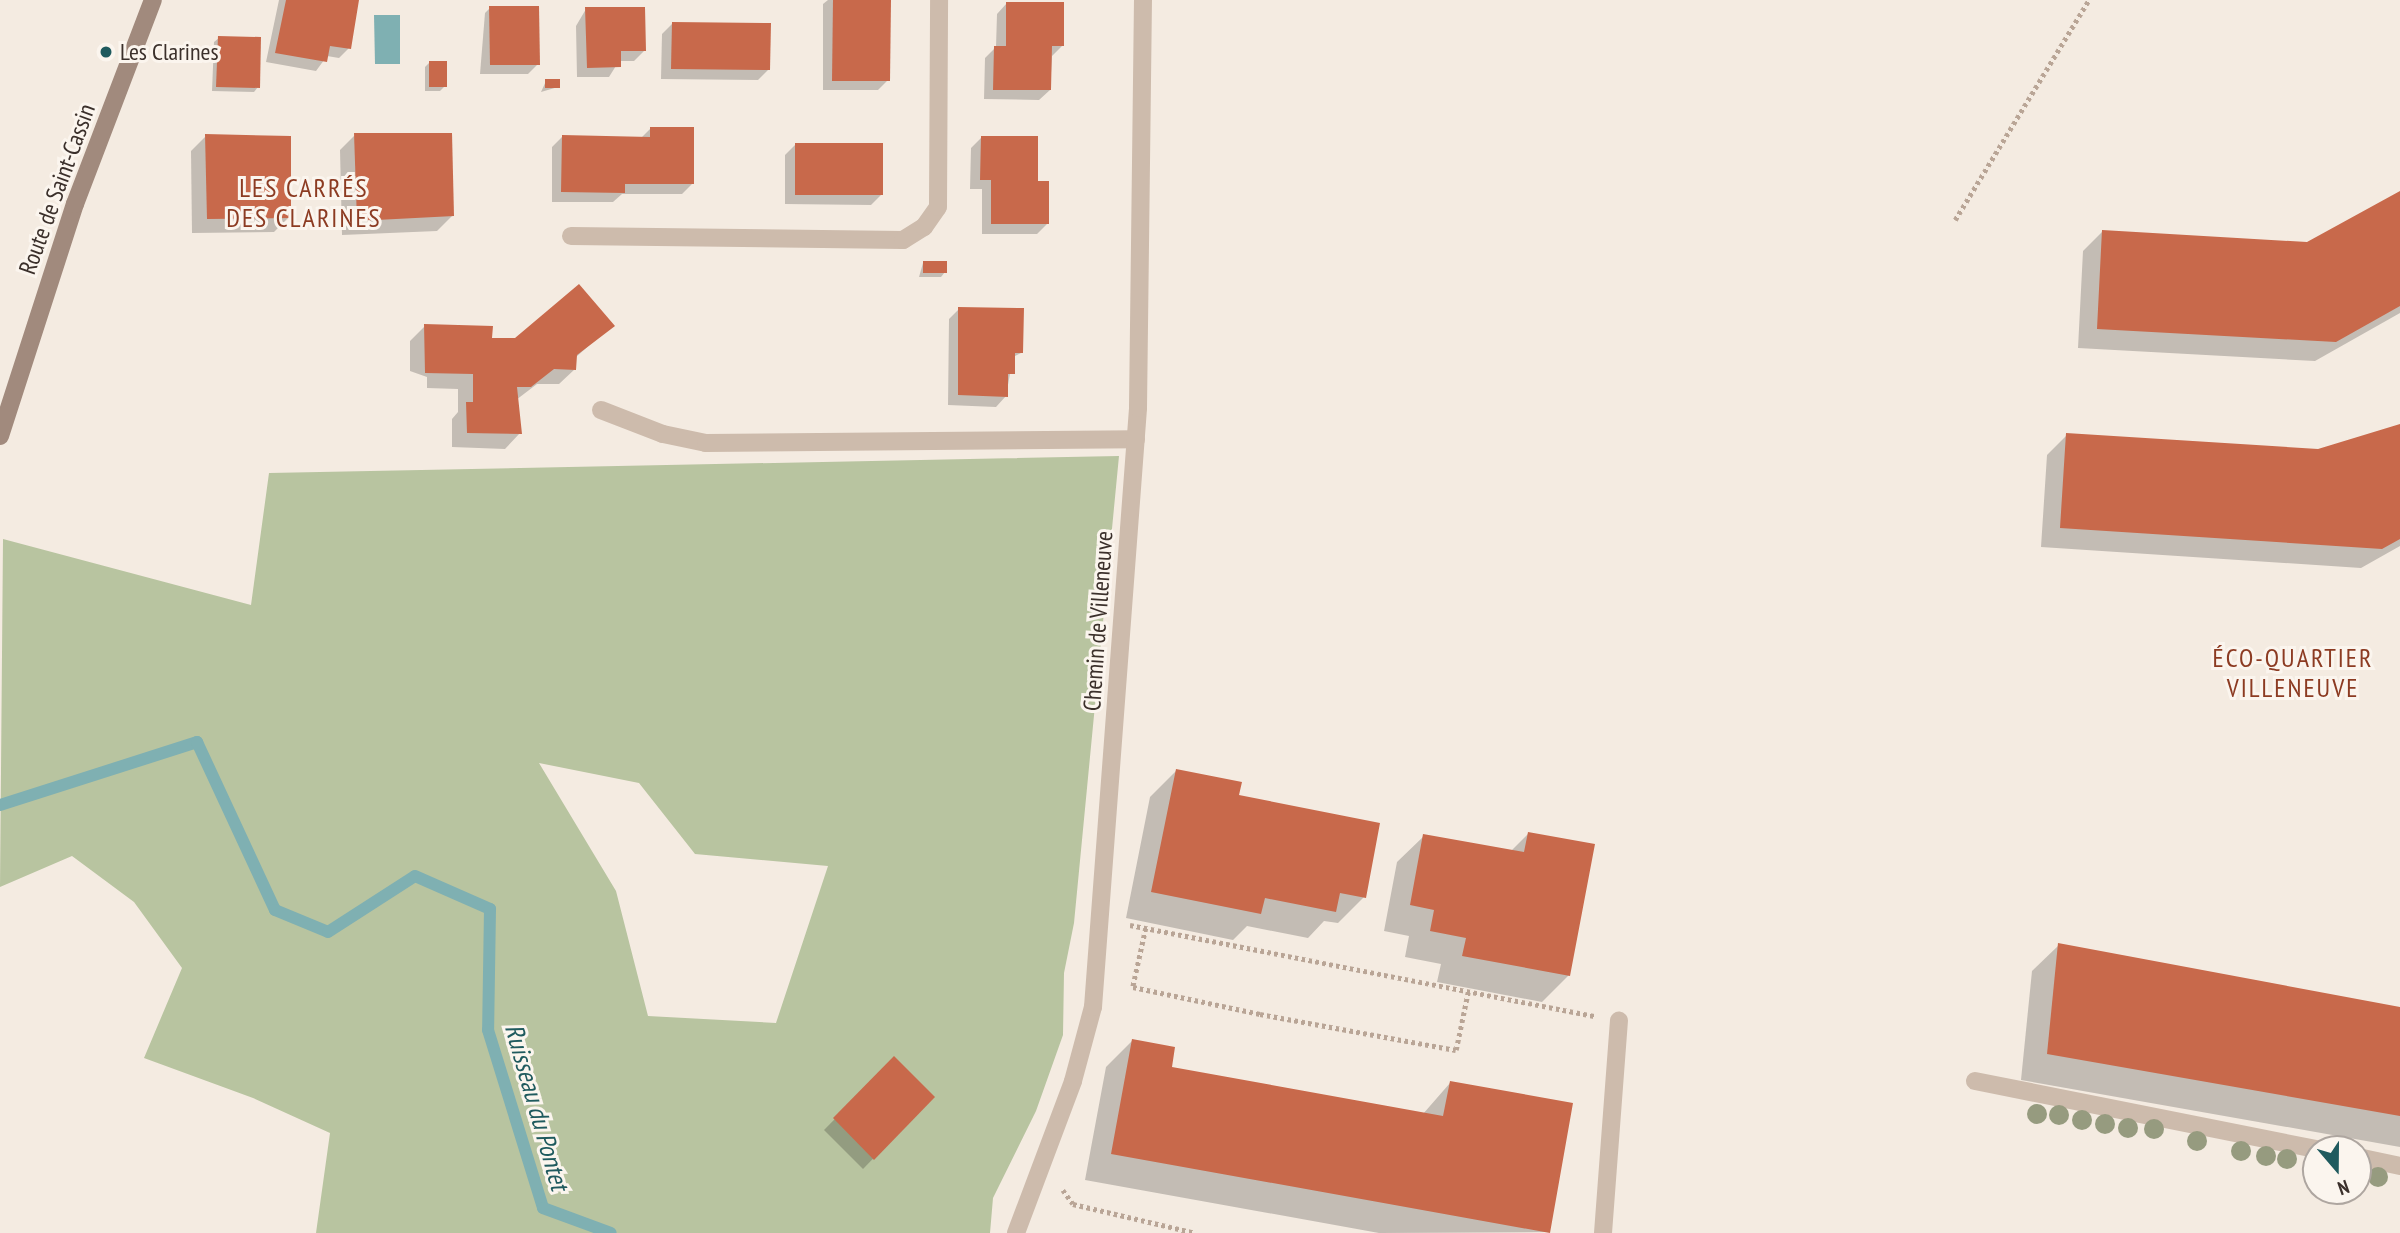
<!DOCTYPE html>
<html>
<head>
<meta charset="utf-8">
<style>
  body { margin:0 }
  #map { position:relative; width:2400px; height:1233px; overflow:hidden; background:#f4ebe1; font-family:"PT Sans Narrow",sans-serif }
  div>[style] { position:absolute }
  .green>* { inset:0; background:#b8c4a0 }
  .water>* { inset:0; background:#7fb0b2 }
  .shadow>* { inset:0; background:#0003 }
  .stream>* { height:12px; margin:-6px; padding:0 6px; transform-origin:6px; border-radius:6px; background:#7fb0b2 }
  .building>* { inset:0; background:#c8694b }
  .path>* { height:4.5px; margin-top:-2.25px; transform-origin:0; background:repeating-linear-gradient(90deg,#b9a596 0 3.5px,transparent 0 7px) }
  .lane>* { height:18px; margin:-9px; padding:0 9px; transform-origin:9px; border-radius:9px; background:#cdbbac }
  .street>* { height:18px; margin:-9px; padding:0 9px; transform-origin:9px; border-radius:9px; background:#cdbbac }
  .secondary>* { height:18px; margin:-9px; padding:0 9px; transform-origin:9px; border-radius:9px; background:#a18a7d }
  .trees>* { width:20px; height:20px; margin:-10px; border-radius:50%; background:#969b7f }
  .dots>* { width:19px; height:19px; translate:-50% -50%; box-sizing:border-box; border:4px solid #fbf5ee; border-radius:50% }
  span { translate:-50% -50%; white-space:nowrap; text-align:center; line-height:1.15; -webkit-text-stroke:6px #fbf5ee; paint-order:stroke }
  .poi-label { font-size:24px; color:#3b302b }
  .left { translate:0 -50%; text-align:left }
  .street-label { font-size:24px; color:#3b302b }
  .neighbourhood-label { font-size:26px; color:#8c3b22; letter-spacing:2px }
  .water-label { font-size:26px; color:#1f5a5e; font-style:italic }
  .north { position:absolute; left:2302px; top:1135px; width:70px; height:70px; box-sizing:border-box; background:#fbf5ee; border:2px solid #aea6a0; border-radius:50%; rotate:160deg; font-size:19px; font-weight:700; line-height:28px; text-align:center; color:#3b302b }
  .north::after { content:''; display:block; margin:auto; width:24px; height:32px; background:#1f5a5e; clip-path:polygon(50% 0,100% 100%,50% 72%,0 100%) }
</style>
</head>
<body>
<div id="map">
  <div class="green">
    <i style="clip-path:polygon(evenodd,1119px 456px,1074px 923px,1064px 973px,1063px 1035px,1036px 1111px,993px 1198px,990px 1233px,316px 1233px,330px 1133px,253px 1098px,144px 1058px,182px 968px,134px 902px,72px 856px,0 887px,3px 539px,251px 605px,269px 473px,1119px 456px,539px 763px,639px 783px,695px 854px,828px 866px,776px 1023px,648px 1016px,616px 891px,539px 763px)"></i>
  </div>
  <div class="water">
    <i style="clip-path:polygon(374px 15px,400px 15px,400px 64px,375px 64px)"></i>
  </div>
  <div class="shadow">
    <i style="clip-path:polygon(279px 0,358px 0,349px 48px,339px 58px,327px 56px,316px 71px,266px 62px)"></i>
    <i style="clip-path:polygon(828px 0,889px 0,888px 80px,878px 90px,823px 90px,823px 4px)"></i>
    <i style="clip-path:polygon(1007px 3px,1062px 46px,1052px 56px,1050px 90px,1039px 100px,984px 99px,985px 58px,996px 47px,997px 14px)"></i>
    <i style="clip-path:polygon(490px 8px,538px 64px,528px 74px,480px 74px,485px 13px)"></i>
    <i style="clip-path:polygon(586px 9px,644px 51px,634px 61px,619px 61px,609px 77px,577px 77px,576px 26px)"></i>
    <i style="clip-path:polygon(672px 24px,768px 70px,758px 80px,661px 79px,662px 34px)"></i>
    <i style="clip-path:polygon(219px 38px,258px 87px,254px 92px,212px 91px,214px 42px)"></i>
    <i style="clip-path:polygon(430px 62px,445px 86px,440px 91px,425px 91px,425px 67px)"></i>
    <i style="clip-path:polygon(546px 81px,558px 87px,541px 92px)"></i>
    <i style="clip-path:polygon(651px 128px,692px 184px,682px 194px,622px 194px,613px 202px,552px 202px,552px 147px,562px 137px,641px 138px)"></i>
    <i style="clip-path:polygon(355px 135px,452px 216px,437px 231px,342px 235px,340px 150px)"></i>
    <i style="clip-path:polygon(206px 136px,289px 217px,274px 232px,192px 233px,191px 151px)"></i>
    <i style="clip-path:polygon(981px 138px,1036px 182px,1047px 224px,1037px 234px,982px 234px,982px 189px,970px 189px,971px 148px)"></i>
    <i style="clip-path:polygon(796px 144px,881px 195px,871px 205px,785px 204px,785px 155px)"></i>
    <i style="clip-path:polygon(2400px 193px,2400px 313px,2315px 361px,2078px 348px,2083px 251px,2103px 231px,2307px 244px)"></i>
    <i style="clip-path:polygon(923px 263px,945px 272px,941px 277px,919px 277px)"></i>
    <i style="clip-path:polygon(959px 309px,1021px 353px,1013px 357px,1006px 396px,996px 407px,948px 405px,949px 319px)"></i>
    <i style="clip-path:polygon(425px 326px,490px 339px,594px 341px,575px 358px,575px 369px,559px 384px,537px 384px,516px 400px,520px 433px,505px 449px,452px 447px,452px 419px,458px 412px,458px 389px,427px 388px,427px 377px,410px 371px,410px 341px)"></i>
    <i style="clip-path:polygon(2400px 426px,2400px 546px,2361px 568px,2041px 547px,2047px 455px,2067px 435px,2318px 450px)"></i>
    <i style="clip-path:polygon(1176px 771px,1237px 796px,1364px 897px,1338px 923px,1324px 921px,1308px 938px,1247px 926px,1233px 940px,1126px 918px,1150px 797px)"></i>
    <i style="clip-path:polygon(1528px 834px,1569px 975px,1542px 1002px,1437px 982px,1441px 964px,1405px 957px,1409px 936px,1384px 931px,1397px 862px,1424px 836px,1510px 852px)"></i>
    <i style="clip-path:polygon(2059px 945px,2400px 1009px,2400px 1147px,2021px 1080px,2032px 971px)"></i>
    <i style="clip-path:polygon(1132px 1041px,1170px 1069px,1423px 1114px,1450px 1083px,1548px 1232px,1379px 1233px,1085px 1180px,1106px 1067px)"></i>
    <i style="clip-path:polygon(894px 1059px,933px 1097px,863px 1169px,824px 1130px)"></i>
  </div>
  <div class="stream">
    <i style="left:0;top:805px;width:207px;rotate:-17.7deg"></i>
    <i style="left:197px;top:742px;width:185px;rotate:65.1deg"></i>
    <i style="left:275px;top:910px;width:57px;rotate:22.5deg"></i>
    <i style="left:328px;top:932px;width:103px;rotate:-32.8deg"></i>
    <i style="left:415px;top:876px;width:82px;rotate:23.7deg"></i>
    <i style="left:490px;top:909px;width:121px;rotate:90.9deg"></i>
    <i style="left:488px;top:1030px;width:186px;rotate:72.8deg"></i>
    <i style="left:543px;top:1208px;width:72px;rotate:20.2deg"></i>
  </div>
  <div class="building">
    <i style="clip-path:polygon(286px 0,359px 0,351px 49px,330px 46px,327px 62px,275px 53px)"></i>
    <i style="clip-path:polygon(833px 0,891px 0,890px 81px,832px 81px)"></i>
    <i style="clip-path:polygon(1006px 2px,1064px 2px,1064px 46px,1052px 46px,1051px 90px,993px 90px,994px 46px,1006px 46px)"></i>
    <i style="clip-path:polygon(489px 6px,539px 6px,540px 65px,490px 65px)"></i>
    <i style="clip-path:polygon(585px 7px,645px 7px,646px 51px,621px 51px,621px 67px,587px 68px)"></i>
    <i style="clip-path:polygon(672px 22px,771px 23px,770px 70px,671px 69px)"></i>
    <i style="clip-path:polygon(218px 36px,261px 37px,260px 88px,216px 87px)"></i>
    <i style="clip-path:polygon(429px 61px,447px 61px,447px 87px,429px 87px)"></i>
    <i style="clip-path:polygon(545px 79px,560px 79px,560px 88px,545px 88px)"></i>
    <i style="clip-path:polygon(650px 127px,694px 127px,694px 184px,625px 184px,625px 193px,561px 192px,562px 135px,650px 137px)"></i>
    <i style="clip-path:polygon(354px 133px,452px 133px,454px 216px,357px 221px)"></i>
    <i style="clip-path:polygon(205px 134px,291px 136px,291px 218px,207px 219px)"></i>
    <i style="clip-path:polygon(981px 136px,1038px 136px,1038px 181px,1049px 181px,1049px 224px,991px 224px,991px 180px,980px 180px)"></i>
    <i style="clip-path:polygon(795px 143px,883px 143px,883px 195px,795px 195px)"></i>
    <i style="clip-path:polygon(2400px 191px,2400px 306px,2336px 342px,2097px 329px,2102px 230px,2307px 242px)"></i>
    <i style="clip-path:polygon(923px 261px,947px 261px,947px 273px,923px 273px)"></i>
    <i style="clip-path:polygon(579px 284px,615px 326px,577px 355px,576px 370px,554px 369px,531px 387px,517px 387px,522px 434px,467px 433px,466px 402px,473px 402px,473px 374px,425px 373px,424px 324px,493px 326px,492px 338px,515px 338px)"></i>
    <i style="clip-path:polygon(958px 307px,1024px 308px,1023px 353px,1015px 353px,1015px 374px,1008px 374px,1008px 397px,958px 395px)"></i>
    <i style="clip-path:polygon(2400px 424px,2400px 539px,2382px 549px,2060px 528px,2066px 433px,2318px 449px)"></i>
    <i style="clip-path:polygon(1176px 769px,1242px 782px,1239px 795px,1380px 823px,1366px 898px,1340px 893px,1336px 912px,1265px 898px,1261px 914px,1151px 892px)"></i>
    <i style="clip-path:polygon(1528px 832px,1595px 844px,1570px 976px,1462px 956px,1466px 938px,1430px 931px,1434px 910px,1410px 905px,1423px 834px,1524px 852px)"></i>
    <i style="clip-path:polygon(2058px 943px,2400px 1007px,2400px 1116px,2047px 1054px)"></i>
    <i style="clip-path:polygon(1132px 1039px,1175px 1047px,1172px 1067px,1443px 1116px,1450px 1081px,1573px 1103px,1550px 1233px,1111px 1154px)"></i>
    <i style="clip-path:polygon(894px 1056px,935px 1097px,874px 1160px,833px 1118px)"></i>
  </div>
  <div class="path">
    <i style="left:1955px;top:220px;width:258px;rotate:-58.7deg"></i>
    <i style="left:1130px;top:925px;width:473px;rotate:11.1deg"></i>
    <i style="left:1146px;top:928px;width:60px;rotate:102.4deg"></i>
    <i style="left:1133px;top:987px;width:130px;rotate:12deg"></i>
    <i style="left:1260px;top:1014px;width:199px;rotate:10.4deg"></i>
    <i style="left:1456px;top:1050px;width:59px;rotate:-78.3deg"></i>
    <i style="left:1063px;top:1190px;width:17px;rotate:54deg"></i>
    <i style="left:1073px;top:1204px;width:126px;rotate:13.3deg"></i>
  </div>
  <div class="lane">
    <i style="left:571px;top:236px;width:332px;rotate:0.7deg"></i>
    <i style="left:903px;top:240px;width:25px;rotate:-32deg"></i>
    <i style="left:924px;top:227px;width:24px;rotate:-55deg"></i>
    <i style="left:938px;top:207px;width:207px;rotate:-89.7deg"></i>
    <i style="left:601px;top:410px;width:66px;rotate:21.2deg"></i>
    <i style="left:663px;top:434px;width:44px;rotate:11.8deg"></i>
    <i style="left:706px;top:443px;width:430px;rotate:-0.5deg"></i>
    <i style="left:1975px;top:1081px;width:348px;rotate:11.3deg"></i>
    <i style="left:2358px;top:1157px;width:43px;rotate:12.1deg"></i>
  </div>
  <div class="street">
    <i style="left:1016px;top:1233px;width:162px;rotate:-69.4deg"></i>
    <i style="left:1073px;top:1081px;width:77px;rotate:-74.9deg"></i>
    <i style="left:1093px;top:1007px;width:601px;rotate:-85.7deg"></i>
    <i style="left:1138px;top:408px;width:408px;rotate:-89.3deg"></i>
    <i style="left:1603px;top:1233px;width:213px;rotate:-85.7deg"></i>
  </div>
  <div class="secondary">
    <i style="left:0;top:436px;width:244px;rotate:-72.1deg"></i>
    <i style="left:75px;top:204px;width:218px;rotate:-69.1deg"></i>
  </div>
  <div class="trees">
    <i style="left:2037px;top:1114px"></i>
    <i style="left:2059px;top:1115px"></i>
    <i style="left:2082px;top:1120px"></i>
    <i style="left:2105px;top:1124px"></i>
    <i style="left:2128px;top:1128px"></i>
    <i style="left:2154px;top:1129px"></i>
    <i style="left:2197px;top:1141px"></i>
    <i style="left:2241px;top:1151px"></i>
    <i style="left:2266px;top:1156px"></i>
    <i style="left:2287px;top:1159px"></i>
    <i style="left:2378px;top:1177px"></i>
  </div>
  <div class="dots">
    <i style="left:106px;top:52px;background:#1f5a5e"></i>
  </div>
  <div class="poi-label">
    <span class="left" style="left:120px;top:52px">Les Clarines</span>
  </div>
  <div class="street-label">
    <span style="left:57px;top:189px;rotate:-70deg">Route de Saint-Cassin</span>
    <span style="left:1098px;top:621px;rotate:-86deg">Chemin de Villeneuve</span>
  </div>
  <div class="neighbourhood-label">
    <span style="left:304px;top:203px">LES CARRÉS<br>DES CLARINES</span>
    <span style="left:2293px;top:673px">ÉCO-QUARTIER<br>VILLENEUVE</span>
  </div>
  <div class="water-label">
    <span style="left:537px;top:1107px;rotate:74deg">Ruisseau du Pontet</span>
  </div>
  <div class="north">N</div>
</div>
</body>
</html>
